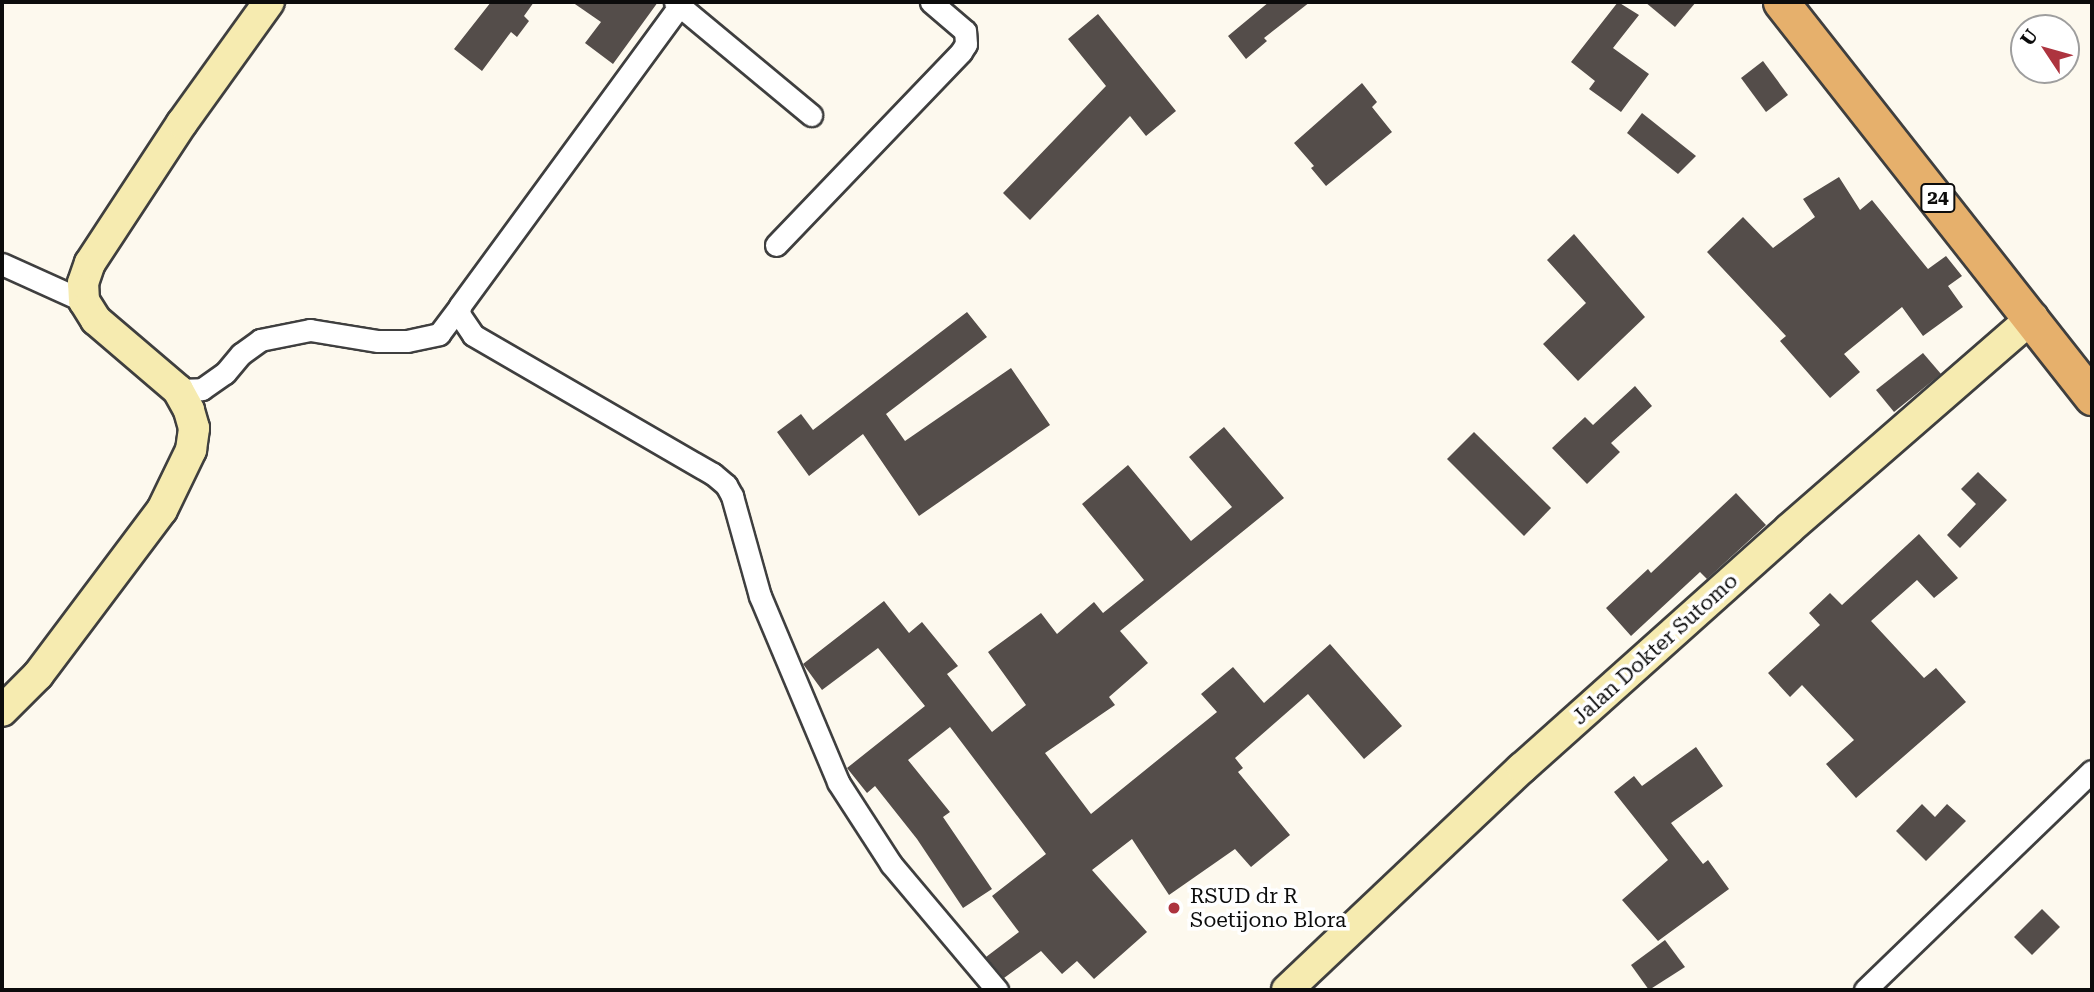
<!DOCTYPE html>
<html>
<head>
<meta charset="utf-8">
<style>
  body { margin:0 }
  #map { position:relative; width:2094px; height:992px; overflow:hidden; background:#fdf9ee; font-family:"Roboto Serif",serif }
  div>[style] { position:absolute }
  .building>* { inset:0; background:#544d4a }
  .roads { filter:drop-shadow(2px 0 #3f3f3f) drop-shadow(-2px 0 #3f3f3f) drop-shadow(0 2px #3f3f3f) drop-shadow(0 -2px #3f3f3f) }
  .minor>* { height:21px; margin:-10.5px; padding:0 10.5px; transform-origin:10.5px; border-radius:10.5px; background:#fff }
  .secondary>* { height:30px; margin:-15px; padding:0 15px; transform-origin:15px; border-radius:15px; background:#f6ebb0 }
  .trunk>* { height:35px; margin:-17.5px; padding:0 17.5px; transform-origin:17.5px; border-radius:17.5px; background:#e6b06c }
  .dots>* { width:19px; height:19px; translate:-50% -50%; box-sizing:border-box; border:4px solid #fff; border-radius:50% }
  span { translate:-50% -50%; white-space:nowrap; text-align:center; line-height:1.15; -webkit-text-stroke:7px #fff; paint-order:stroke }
  .shield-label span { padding:2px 5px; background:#fff; border:2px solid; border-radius:5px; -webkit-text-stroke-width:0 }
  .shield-label { font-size:19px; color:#0c0c0c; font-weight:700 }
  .street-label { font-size:21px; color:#0c0c0c }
  .poi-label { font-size:21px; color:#0c0c0c }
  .left { translate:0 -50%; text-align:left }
  .frame { position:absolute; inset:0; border:4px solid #0c0c0c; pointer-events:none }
  .north { position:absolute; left:2010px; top:14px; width:70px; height:70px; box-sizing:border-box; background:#fff; border:2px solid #9e9e9e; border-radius:50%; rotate:306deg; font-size:19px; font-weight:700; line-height:28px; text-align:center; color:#0c0c0c }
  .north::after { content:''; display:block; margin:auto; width:24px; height:32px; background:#ad343f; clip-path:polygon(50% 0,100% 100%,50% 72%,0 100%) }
</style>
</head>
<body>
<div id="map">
  <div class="building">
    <i style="clip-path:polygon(491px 2px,534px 2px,524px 16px,529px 21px,517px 37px,511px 32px,482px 71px,454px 49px)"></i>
    <i style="clip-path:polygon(572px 2px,658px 2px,613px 64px,585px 43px,601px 22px)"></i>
    <i style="clip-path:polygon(1269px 2px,1310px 2px,1264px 38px,1267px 41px,1246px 59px,1228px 36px)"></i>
    <i style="clip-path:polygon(1618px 2px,1639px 15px,1613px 48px,1649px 74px,1621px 112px,1589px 89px,1595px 81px,1571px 62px)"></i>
    <i style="clip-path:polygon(1645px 2px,1696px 2px,1675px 27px)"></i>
    <i style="clip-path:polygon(1098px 14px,1176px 111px,1146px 136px,1130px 116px,1030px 220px,1003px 193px,1106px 86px,1068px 39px)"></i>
    <i style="clip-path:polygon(1763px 61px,1788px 95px,1766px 112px,1741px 78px)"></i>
    <i style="clip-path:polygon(1362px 83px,1377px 102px,1372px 107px,1392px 132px,1326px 186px,1311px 168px,1314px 166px,1294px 143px)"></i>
    <i style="clip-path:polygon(1642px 113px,1696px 156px,1678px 174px,1627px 133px)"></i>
    <i style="clip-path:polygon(1839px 177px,1860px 210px,1872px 200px,1928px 269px,1946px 256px,1962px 276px,1948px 286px,1963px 307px,1923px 336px,1902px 307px,1844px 354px,1860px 372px,1830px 398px,1780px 341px,1786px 336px,1707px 252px,1743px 217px,1773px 248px,1815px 217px,1803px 199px)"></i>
    <i style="clip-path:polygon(1574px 234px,1645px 317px,1578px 381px,1543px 344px,1586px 303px,1547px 260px)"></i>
    <i style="clip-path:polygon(967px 312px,987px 337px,886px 414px,905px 441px,1011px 368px,1050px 425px,919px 516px,863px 434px,809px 476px,777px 432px,801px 414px,813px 430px)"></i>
    <i style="clip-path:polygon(1923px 353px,1941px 374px,1894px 412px,1876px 390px)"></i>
    <i style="clip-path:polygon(1635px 386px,1652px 406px,1611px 443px,1620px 452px,1587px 484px,1552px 448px,1585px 417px,1593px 425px)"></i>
    <i style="clip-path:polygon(1224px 427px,1284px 498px,1120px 631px,1148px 663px,1109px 697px,1115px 705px,1045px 753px,1091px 814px,1217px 712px,1201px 694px,1233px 667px,1264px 703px,1330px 644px,1402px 726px,1364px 759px,1308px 694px,1235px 758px,1243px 768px,1238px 772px,1290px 835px,1251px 867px,1235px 849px,1169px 895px,1132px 839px,1092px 870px,1147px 932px,1094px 979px,1077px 961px,1062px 974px,1041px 951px,1004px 978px,986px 957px,1019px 932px,992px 896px,1046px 854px,950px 727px,908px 760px,950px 812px,943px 817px,992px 889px,963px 908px,917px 839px,875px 786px,867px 793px,847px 768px,925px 706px,878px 648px,822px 690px,803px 664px,884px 601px,909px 633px,922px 622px,958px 666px,947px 674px,992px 732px,1026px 705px,988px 652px,1041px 613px,1057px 634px,1094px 602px,1103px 613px,1144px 580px,1082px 504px,1128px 465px,1191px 541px,1232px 507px,1189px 457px)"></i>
    <i style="clip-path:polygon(1474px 432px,1551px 508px,1524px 536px,1447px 459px)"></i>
    <i style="clip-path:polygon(1978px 472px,2007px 500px,1960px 548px,1947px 535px,1976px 504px,1961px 489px)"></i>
    <i style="clip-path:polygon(1736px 493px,1766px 525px,1707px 579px,1700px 572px,1631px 636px,1606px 608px,1648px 569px,1651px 573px)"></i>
    <i style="clip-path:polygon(1919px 534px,1958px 578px,1934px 598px,1917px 580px,1871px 621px,1924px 678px,1936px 668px,1966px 702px,1856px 798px,1826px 764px,1854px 740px,1802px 685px,1790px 697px,1768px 673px,1820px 625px,1809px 613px,1830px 593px,1842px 605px)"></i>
    <i style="clip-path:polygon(1696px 747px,1723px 786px,1671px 823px,1703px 864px,1708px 860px,1729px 889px,1658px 941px,1622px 900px,1668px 860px,1614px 792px,1634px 776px,1642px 786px)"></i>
    <i style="clip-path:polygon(1922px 804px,1935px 817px,1947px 804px,1966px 821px,1926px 861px,1896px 831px)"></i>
    <i style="clip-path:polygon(2042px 909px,2060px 927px,2032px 955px,2014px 937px)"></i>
    <i style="clip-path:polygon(1665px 940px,1685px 967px,1649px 990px,1631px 965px)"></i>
  </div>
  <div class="roads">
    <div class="minor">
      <i style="left:675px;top:2px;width:177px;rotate:39.7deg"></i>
      <i style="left:680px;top:5px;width:373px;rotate:126.2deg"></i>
      <i style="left:460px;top:306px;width:8px;rotate:97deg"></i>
      <i style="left:459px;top:314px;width:25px;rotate:56deg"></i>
      <i style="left:473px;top:335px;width:277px;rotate:30.1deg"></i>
      <i style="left:713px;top:474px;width:17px;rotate:40deg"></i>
      <i style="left:726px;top:485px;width:13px;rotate:61deg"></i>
      <i style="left:732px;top:496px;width:104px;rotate:74.4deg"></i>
      <i style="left:760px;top:596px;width:202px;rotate:67.2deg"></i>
      <i style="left:838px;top:782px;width:98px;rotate:57.1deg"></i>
      <i style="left:891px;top:864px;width:165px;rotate:49.9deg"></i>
      <i style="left:776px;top:245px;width:267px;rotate:-46.2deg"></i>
      <i style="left:961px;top:52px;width:9px;rotate:-58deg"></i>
      <i style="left:966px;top:44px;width:13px;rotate:-94deg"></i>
      <i style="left:965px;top:31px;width:45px;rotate:-139.5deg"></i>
      <i style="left:2px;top:264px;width:90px;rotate:24.3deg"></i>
      <i style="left:178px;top:390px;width:24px;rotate:-2deg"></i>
      <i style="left:202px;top:389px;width:28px;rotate:-35deg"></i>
      <i style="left:225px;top:373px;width:25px;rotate:-50deg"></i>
      <i style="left:241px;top:354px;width:24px;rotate:-36deg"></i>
      <i style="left:260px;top:340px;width:51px;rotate:-11.3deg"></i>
      <i style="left:310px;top:330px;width:69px;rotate:9.2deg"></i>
      <i style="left:378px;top:341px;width:29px"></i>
      <i style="left:407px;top:341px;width:33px;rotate:-12deg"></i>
      <i style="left:439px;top:334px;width:35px;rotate:-53deg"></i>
      <i style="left:1865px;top:990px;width:315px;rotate:-44deg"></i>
    </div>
    <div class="secondary">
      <i style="left:2px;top:711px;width:51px;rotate:-45deg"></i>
      <i style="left:38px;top:675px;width:206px;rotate:-53.1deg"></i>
      <i style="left:162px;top:510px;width:67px;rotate:-64.2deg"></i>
      <i style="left:191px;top:450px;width:22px;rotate:-82deg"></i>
      <i style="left:194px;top:428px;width:19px;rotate:-106deg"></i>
      <i style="left:189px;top:410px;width:23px;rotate:-119deg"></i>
      <i style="left:178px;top:390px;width:108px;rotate:-139.5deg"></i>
      <i style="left:96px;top:320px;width:22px;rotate:-122deg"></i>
      <i style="left:84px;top:301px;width:18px;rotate:-93deg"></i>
      <i style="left:83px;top:283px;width:21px;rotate:-71deg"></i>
      <i style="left:90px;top:263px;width:168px;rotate:-56.7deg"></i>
      <i style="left:182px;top:123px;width:149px;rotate:-54.3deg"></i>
      <i style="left:1287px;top:990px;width:323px;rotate:-43.4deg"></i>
      <i style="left:1522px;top:768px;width:358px;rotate:-41.8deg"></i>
      <i style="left:1789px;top:529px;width:323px;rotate:-41deg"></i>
    </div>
    <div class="trunk">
      <i style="left:1781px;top:2px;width:503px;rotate:51.79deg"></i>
    </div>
  </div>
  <div class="dots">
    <i style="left:1174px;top:908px;background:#ad343f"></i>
  </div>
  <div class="shield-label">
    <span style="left:1938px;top:198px">24</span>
  </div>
  <div class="street-label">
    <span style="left:1655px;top:649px;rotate:-42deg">Jalan Dokter Sutomo</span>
  </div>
  <div class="poi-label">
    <span class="left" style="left:1190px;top:908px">RSUD dr R<br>Soetijono Blora</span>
  </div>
  <div class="frame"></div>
  <div class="north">U</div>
</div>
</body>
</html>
